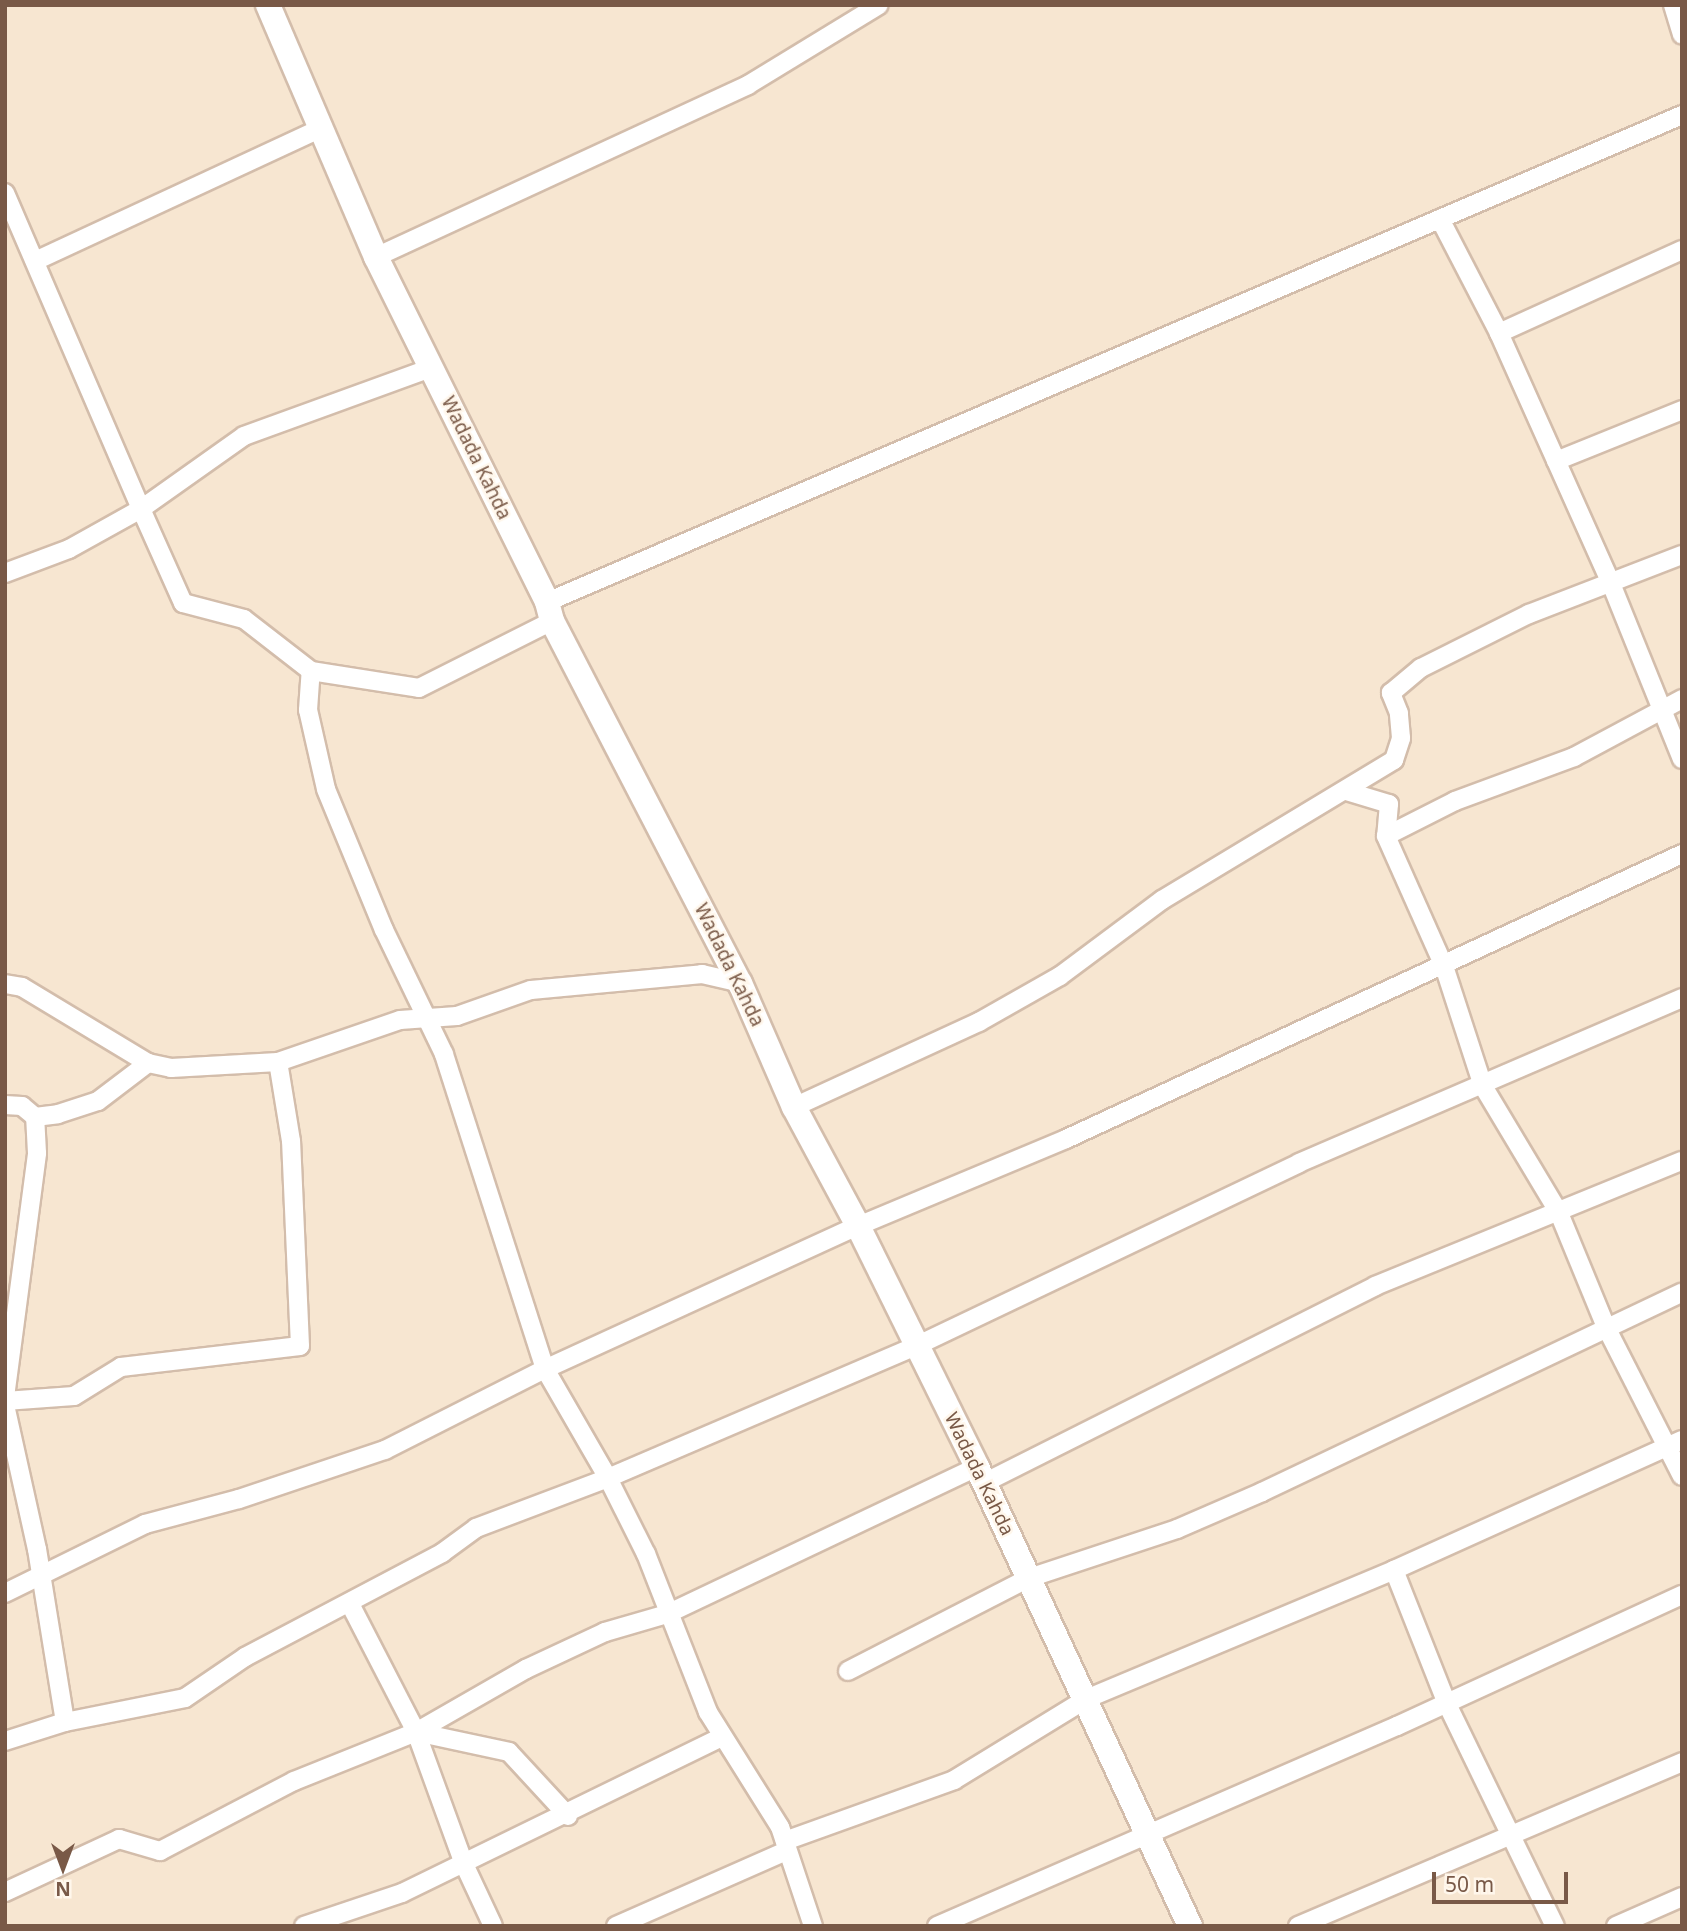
<!DOCTYPE html>
<html>
<head>
<meta charset="utf-8">
<style>
  body { margin:0 }
  #map { position:relative; width:1687px; height:1931px; overflow:hidden; background:#fef4e4; font-family:"Noto Sans",sans-serif }
  div>[style] { position:absolute }
  .residential>* { inset:0; background:#f7e6d1 }
  .roads { filter:drop-shadow(2px 0 #d3bdab) drop-shadow(-2px 0 #d3bdab) drop-shadow(0 2px #d3bdab) drop-shadow(0 -2px #d3bdab) }
  .street>* { height:18px; margin:-9px; padding:0 9px; transform-origin:9px; border-radius:9px; background:#fff }
  .secondary>* { height:24px; margin:-12px; padding:0 12px; transform-origin:12px; border-radius:12px; background:#fff }
  span { translate:-50% -50%; white-space:nowrap; text-align:center; line-height:1.15; -webkit-text-stroke:5px #fff7ec; paint-order:stroke }
  .street-label { font-size:19px; color:#795947 }
  .frame { position:absolute; inset:0; border:7px solid #795947; pointer-events:none }
  .north { position:absolute; left:28px; top:1833px; width:70px; height:70px; -webkit-text-stroke:5px #fff7ec; paint-order:stroke; rotate:180deg; font-size:19px; font-weight:700; line-height:28px; text-align:center; color:#795947 }
  .north::after { content:''; display:block; margin:auto; width:24px; height:32px; background:#795947; clip-path:polygon(50% 0,100% 100%,50% 72%,0 100%) }
  .scale { position:absolute; left:1432px; top:1872px; width:136px; height:32px; box-sizing:border-box; border:4px solid #795947; border-top:0; padding-left:9px; font-size:21px; line-height:24px; white-space:nowrap; color:#795947; -webkit-text-stroke:5px #fff7ec; paint-order:stroke }
</style>
</head>
<body>
<div id="map">
  <div class="residential">
    <i style="clip-path:polygon(5px 5px,1682px 5px,1682px 1926px,5px 1926px)"></i>
  </div>
  <div class="roads">
    <div class="street">
      <i style="left:1673px;top:5px;width:31px;rotate:73deg"></i>
      <i style="left:5px;top:193px;width:344px;rotate:66.7deg"></i>
      <i style="left:141px;top:509px;width:126px;rotate:-35.3deg"></i>
      <i style="left:244px;top:436px;width:199px;rotate:-20deg"></i>
      <i style="left:1440px;top:219px;width:128px;rotate:62.6deg"></i>
      <i style="left:1499px;top:333px;width:272px;rotate:65.9deg"></i>
      <i style="left:1610px;top:581px;width:192px;rotate:68deg"></i>
      <i style="left:376px;top:257px;width:410px;rotate:-24.8deg"></i>
      <i style="left:748px;top:85px;width:153px;rotate:-31.4deg"></i>
      <i style="left:35px;top:261px;width:315px;rotate:-24.9deg"></i>
      <i style="left:1499px;top:333px;width:201px;rotate:-24.4deg"></i>
      <i style="left:1556px;top:461px;width:136px;rotate:-22deg"></i>
      <i style="left:5px;top:573px;width:68px;rotate:-20.6deg"></i>
      <i style="left:69px;top:549px;width:82px;rotate:-29.1deg"></i>
      <i style="left:141px;top:509px;width:103px;rotate:65.9deg"></i>
      <i style="left:183px;top:603px;width:63px;rotate:14.7deg"></i>
      <i style="left:244px;top:619px;width:85px;rotate:37.8deg"></i>
      <i style="left:311px;top:671px;width:109px;rotate:8.9deg"></i>
      <i style="left:419px;top:688px;width:149px;rotate:-26.7deg"></i>
      <i style="left:547px;top:602px;width:1235px;rotate:-23.22deg"></i>
      <i style="left:1346px;top:791px;width:45px;rotate:16.8deg"></i>
      <i style="left:1389px;top:804px;width:32px;rotate:95deg"></i>
      <i style="left:1386px;top:836px;width:77px;rotate:-26.9deg"></i>
      <i style="left:1455px;top:801px;width:127px;rotate:-20.3deg"></i>
      <i style="left:1574px;top:757px;width:123px;rotate:-28.2deg"></i>
      <i style="left:1386px;top:836px;width:142px;rotate:66deg"></i>
      <i style="left:1444px;top:966px;width:126px;rotate:72deg"></i>
      <i style="left:1483px;top:1086px;width:148px;rotate:59.1deg"></i>
      <i style="left:1559px;top:1213px;width:123px;rotate:67.6deg"></i>
      <i style="left:1606px;top:1327px;width:167px;rotate:63deg"></i>
      <i style="left:5px;top:984px;width:17px;rotate:10deg"></i>
      <i style="left:22px;top:987px;width:147px;rotate:31.1deg"></i>
      <i style="left:5px;top:1105px;width:17px;rotate:3deg"></i>
      <i style="left:22px;top:1106px;width:17px;rotate:40deg"></i>
      <i style="left:35px;top:1117px;width:23px;rotate:-7deg"></i>
      <i style="left:58px;top:1114px;width:42px;rotate:-18deg"></i>
      <i style="left:98px;top:1101px;width:63px;rotate:-37.2deg"></i>
      <i style="left:148px;top:1063px;width:24px;rotate:12deg"></i>
      <i style="left:171px;top:1068px;width:107px;rotate:-3.2deg"></i>
      <i style="left:278px;top:1062px;width:129px;rotate:-19deg"></i>
      <i style="left:400px;top:1020px;width:57px;rotate:-4deg"></i>
      <i style="left:457px;top:1016px;width:78px;rotate:-19.4deg"></i>
      <i style="left:531px;top:990px;width:172px;rotate:-5.3deg"></i>
      <i style="left:702px;top:974px;width:39px;rotate:13deg"></i>
      <i style="left:794px;top:1107px;width:204px;rotate:-24.7deg"></i>
      <i style="left:979px;top:1022px;width:93px;rotate:-29.6deg"></i>
      <i style="left:1060px;top:976px;width:127px;rotate:-36.7deg"></i>
      <i style="left:1162px;top:900px;width:271px;rotate:-31.1deg"></i>
      <i style="left:1394px;top:760px;width:23px;rotate:-72deg"></i>
      <i style="left:1401px;top:738px;width:25px;rotate:-95deg"></i>
      <i style="left:1399px;top:713px;width:22px;rotate:-112deg"></i>
      <i style="left:1391px;top:693px;width:39px;rotate:-40deg"></i>
      <i style="left:1421px;top:668px;width:121px;rotate:-26.6deg"></i>
      <i style="left:1529px;top:614px;width:164px;rotate:-21.1deg"></i>
      <i style="left:5px;top:1397px;width:246px;rotate:-82.5deg"></i>
      <i style="left:37px;top:1153px;width:36px;rotate:-93deg"></i>
      <i style="left:5px;top:1401px;width:69px;rotate:-4.1deg"></i>
      <i style="left:74px;top:1396px;width:55px;rotate:-31.7deg"></i>
      <i style="left:121px;top:1367px;width:180px;rotate:-6.7deg"></i>
      <i style="left:300px;top:1346px;width:205px;rotate:-92.5deg"></i>
      <i style="left:291px;top:1141px;width:80px;rotate:-99.3deg"></i>
      <i style="left:5px;top:1405px;width:148px;rotate:77.5deg"></i>
      <i style="left:37px;top:1549px;width:175px;rotate:80.8deg"></i>
      <i style="left:984px;top:1483px;width:438px;rotate:-26.7deg"></i>
      <i style="left:1375px;top:1286px;width:331px;rotate:-22.2deg"></i>
      <i style="left:1394px;top:1570px;width:144px;rotate:68.4deg"></i>
      <i style="left:1447px;top:1704px;width:247px;rotate:64.1deg"></i>
      <i style="left:5px;top:1593px;width:156px;rotate:-26.2deg"></i>
      <i style="left:145px;top:1524px;width:97px;rotate:-14.9deg"></i>
      <i style="left:239px;top:1499px;width:154px;rotate:-18.6deg"></i>
      <i style="left:385px;top:1450px;width:179px;rotate:-26.9deg"></i>
      <i style="left:545px;top:1369px;width:344px;rotate:-24.6deg"></i>
      <i style="left:858px;top:1226px;width:225px;rotate:-22.7deg"></i>
      <i style="left:1066px;top:1139px;width:679px;rotate:-24.83deg"></i>
      <i style="left:350px;top:1604px;width:144px;rotate:62.7deg"></i>
      <i style="left:416px;top:1732px;width:95px;rotate:12.1deg"></i>
      <i style="left:509px;top:1752px;width:87px;rotate:47.3deg"></i>
      <i style="left:848px;top:1671px;width:203px;rotate:-27.2deg"></i>
      <i style="left:1029px;top:1578px;width:156px;rotate:-18.3deg"></i>
      <i style="left:1177px;top:1529px;width:93px;rotate:-23.5deg"></i>
      <i style="left:1262px;top:1492px;width:465px;rotate:-25.4deg"></i>
      <i style="left:416px;top:1732px;width:140px;rotate:70deg"></i>
      <i style="left:464px;top:1864px;width:68px;rotate:64.9deg"></i>
      <i style="left:5px;top:1741px;width:63px;rotate:-17.6deg"></i>
      <i style="left:65px;top:1722px;width:122px;rotate:-11.3deg"></i>
      <i style="left:185px;top:1698px;width:73px;rotate:-34.3deg"></i>
      <i style="left:245px;top:1657px;width:223px;rotate:-27.8deg"></i>
      <i style="left:442px;top:1553px;width:42px;rotate:-36.3deg"></i>
      <i style="left:476px;top:1528px;width:141px;rotate:-20.7deg"></i>
      <i style="left:608px;top:1478px;width:126px;rotate:-120deg"></i>
      <i style="left:545px;top:1369px;width:331px;rotate:-107.8deg"></i>
      <i style="left:444px;top:1054px;width:138px;rotate:-115.8deg"></i>
      <i style="left:384px;top:930px;width:152px;rotate:-112.4deg"></i>
      <i style="left:326px;top:789px;width:81px;rotate:-102.8deg"></i>
      <i style="left:308px;top:710px;width:39px;rotate:-86deg"></i>
      <i style="left:785px;top:1841px;width:180px;rotate:-19.8deg"></i>
      <i style="left:954px;top:1780px;width:155px;rotate:-31.5deg"></i>
      <i style="left:1086px;top:1699px;width:334px;rotate:-22.7deg"></i>
      <i style="left:1394px;top:1570px;width:316px;rotate:-24.3deg"></i>
      <i style="left:5px;top:1892px;width:126px;rotate:-24.9deg"></i>
      <i style="left:119px;top:1839px;width:43px;rotate:16.3deg"></i>
      <i style="left:160px;top:1851px;width:151px;rotate:-27.6deg"></i>
      <i style="left:294px;top:1781px;width:131px;rotate:-21.9deg"></i>
      <i style="left:416px;top:1732px;width:127px;rotate:-29.8deg"></i>
      <i style="left:526px;top:1669px;width:87px;rotate:-25.1deg"></i>
      <i style="left:605px;top:1632px;width:65px;rotate:-16.2deg"></i>
      <i style="left:667px;top:1614px;width:343px;rotate:-25.4deg"></i>
      <i style="left:304px;top:1926px;width:103px;rotate:-18.6deg"></i>
      <i style="left:402px;top:1893px;width:356px;rotate:-26deg"></i>
      <i style="left:616px;top:1926px;width:186px;rotate:-23.8deg"></i>
      <i style="left:813px;top:1926px;width:104px;rotate:-108.4deg"></i>
      <i style="left:780px;top:1827px;width:136px;rotate:-122.1deg"></i>
      <i style="left:708px;top:1712px;width:170px;rotate:-111.4deg"></i>
      <i style="left:646px;top:1554px;width:85px;rotate:-116.6deg"></i>
      <i style="left:608px;top:1478px;width:335px;rotate:-23.2deg"></i>
      <i style="left:916px;top:1346px;width:424px;rotate:-25.5deg"></i>
      <i style="left:1299px;top:1163px;width:417px;rotate:-23.3deg"></i>
      <i style="left:937px;top:1926px;width:502px;rotate:-23.5deg"></i>
      <i style="left:1397px;top:1726px;width:314px;rotate:-24.7deg"></i>
      <i style="left:1298px;top:1926px;width:418px;rotate:-23.1deg"></i>
      <i style="left:1616px;top:1926px;width:72px;rotate:-23.7deg"></i>
    </div>
    <div class="secondary">
      <i style="left:268px;top:5px;width:274px;rotate:66.8deg"></i>
      <i style="left:376px;top:257px;width:385px;rotate:63.6deg"></i>
      <i style="left:547px;top:602px;width:20px;rotate:75deg"></i>
      <i style="left:552px;top:621px;width:408px;rotate:62.6deg"></i>
      <i style="left:740px;top:983px;width:135px;rotate:66.5deg"></i>
      <i style="left:794px;top:1107px;width:135px;rotate:61.7deg"></i>
      <i style="left:858px;top:1226px;width:269px;rotate:63.7deg"></i>
      <i style="left:977px;top:1467px;width:506px;rotate:65.11deg"></i>
    </div>
  </div>
  <div class="street-label">
    <span style="left:476px;top:458px;rotate:64deg">Wadada Kahda</span>
    <span style="left:729px;top:965px;rotate:64deg">Wadada Kahda</span>
    <span style="left:979px;top:1474px;rotate:64deg">Wadada Kahda</span>
  </div>
  <div class="frame"></div>
  <div class="north">N</div>
  <div class="scale">50 m</div>
</div>
</body>
</html>
